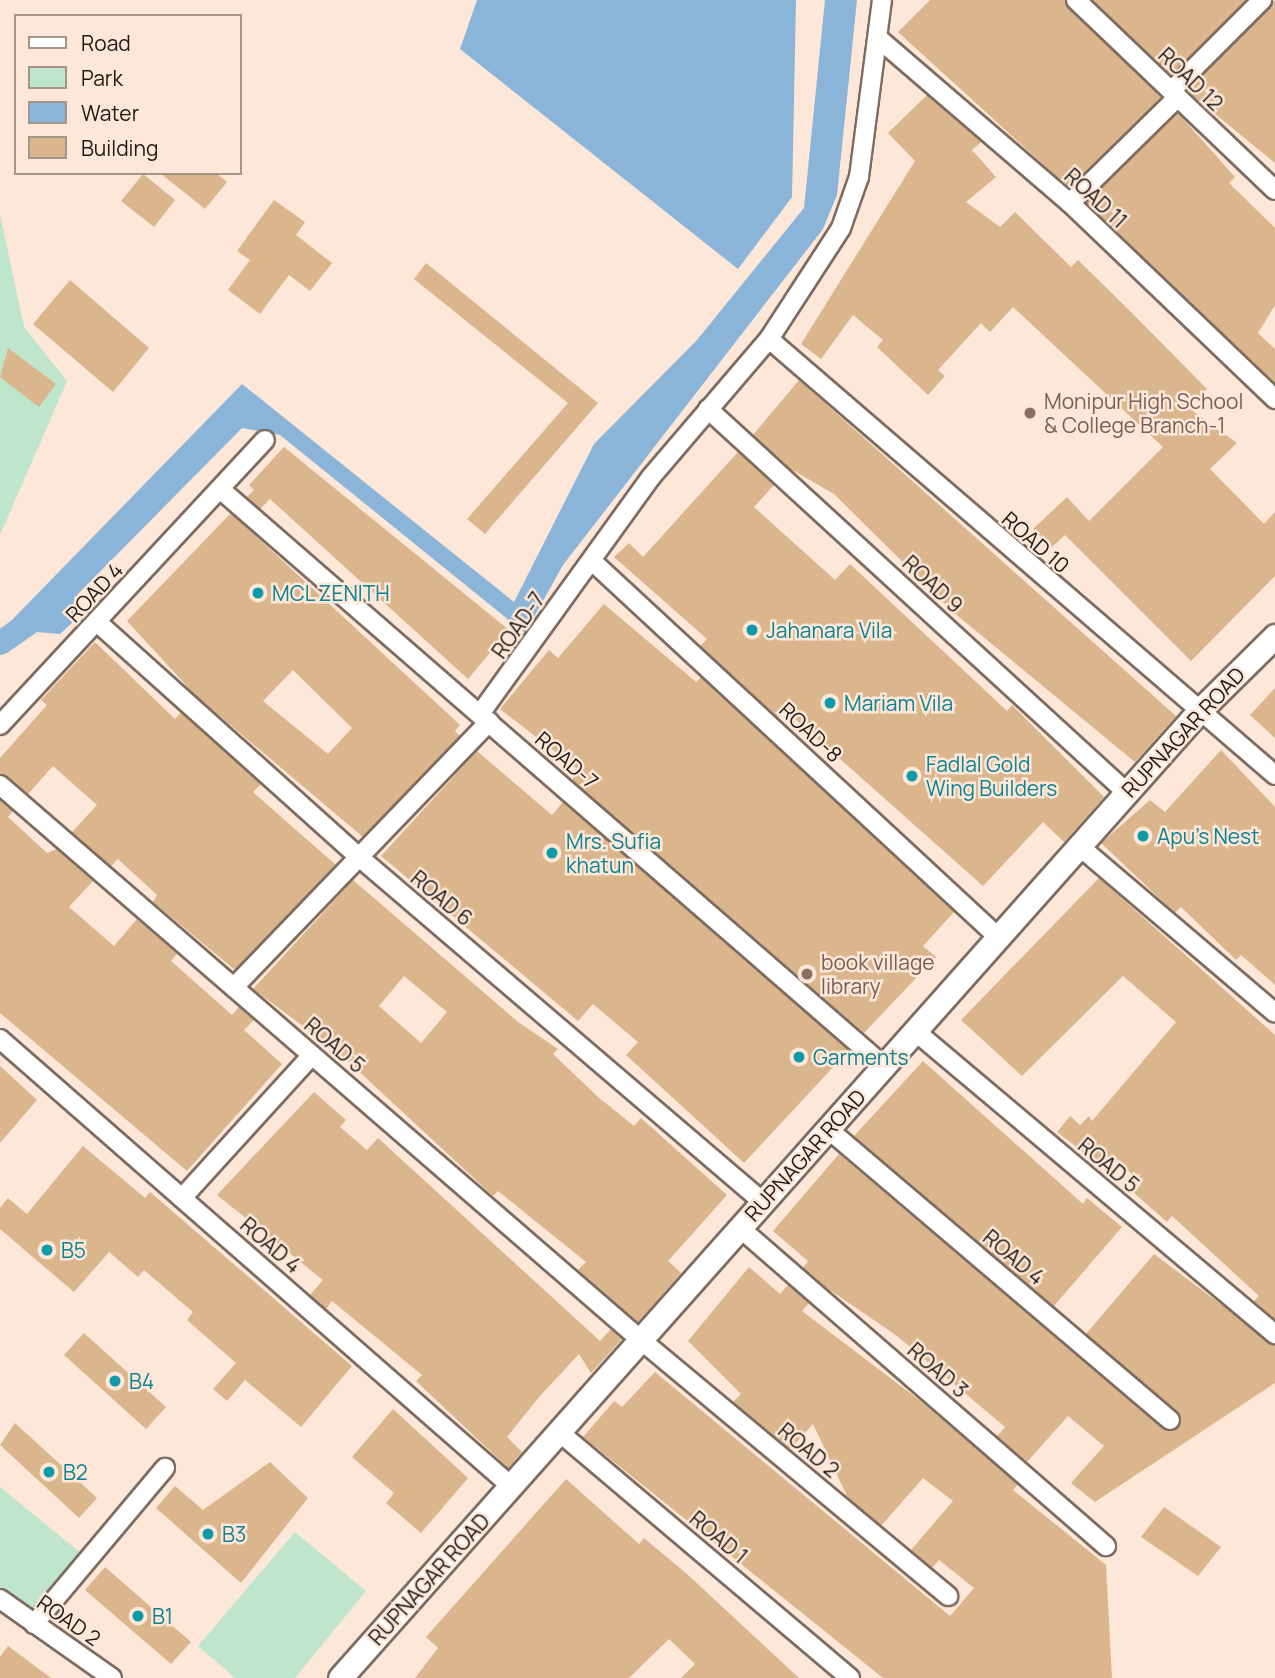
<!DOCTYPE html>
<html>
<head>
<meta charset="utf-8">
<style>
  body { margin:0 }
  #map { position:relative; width:1275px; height:1678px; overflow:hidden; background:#fce7d9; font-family:Manrope,sans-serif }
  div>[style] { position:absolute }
  .green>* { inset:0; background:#bfe5cd }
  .water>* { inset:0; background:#8bb4d9 }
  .canal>* { height:24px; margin:-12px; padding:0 12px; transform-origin:12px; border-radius:12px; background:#8bb4d9 }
  .building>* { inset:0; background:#dbb68d }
  .roads { filter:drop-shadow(2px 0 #7e6c60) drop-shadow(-2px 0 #7e6c60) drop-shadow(0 2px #7e6c60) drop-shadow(0 -2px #7e6c60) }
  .minor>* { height:18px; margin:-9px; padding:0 9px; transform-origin:9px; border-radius:9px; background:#fff }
  .tertiary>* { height:23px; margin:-11.5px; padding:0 11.5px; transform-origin:11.5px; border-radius:11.5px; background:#fff }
  .dots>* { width:19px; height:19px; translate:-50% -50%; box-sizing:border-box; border:4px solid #fce7d9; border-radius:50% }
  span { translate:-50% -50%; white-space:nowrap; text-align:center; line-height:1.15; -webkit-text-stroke:5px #fce7d9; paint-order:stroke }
  .street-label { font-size:21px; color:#1f1913 }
  .education-label { font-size:21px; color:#785e54 }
  .left { translate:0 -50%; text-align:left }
  .culture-label { font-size:21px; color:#0d838f }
  .legend { position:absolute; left:14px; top:14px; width:228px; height:161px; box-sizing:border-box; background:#fce7d9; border:2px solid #a4958a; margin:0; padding:9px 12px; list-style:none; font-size:21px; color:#1f1913 }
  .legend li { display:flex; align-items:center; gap:14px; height:35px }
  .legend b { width:35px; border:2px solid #a4958a }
</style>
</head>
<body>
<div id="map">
  <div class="green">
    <i style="clip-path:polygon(0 214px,24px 327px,67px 381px,0 535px)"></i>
    <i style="clip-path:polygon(0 1487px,82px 1554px,34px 1618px,0 1592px)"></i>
    <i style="clip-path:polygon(295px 1532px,366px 1591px,295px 1678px,235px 1678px,198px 1646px)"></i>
  </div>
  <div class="water">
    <i style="clip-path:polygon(477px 0,796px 0,792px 197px,738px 269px,460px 49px)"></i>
    <i style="clip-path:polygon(825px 0,857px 0,837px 195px,823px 229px,563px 565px,525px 633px,280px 435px,242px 428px,74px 598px,74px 621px,60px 634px,25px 631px,11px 621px,242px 384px,514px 602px,594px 444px,697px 340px,804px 208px)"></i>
  </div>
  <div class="canal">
    <i style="left:0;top:643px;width:58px;rotate:-34.5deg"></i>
  </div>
  <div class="building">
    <i style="clip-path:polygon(930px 0,1065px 0,1161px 97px,1069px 188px,898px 32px)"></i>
    <i style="clip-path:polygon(1092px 0,1246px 0,1171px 75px)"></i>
    <i style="clip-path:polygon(1275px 0,1275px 163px,1187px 91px)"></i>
    <i style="clip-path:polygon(927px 95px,981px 142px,972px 150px,996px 177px,966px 202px,1000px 227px,1015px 212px,1071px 267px,1078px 260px,1130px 311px,1207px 389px,1189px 408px,1237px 443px,1210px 469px,1264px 524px,1275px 512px,1275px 576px,1191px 661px,1065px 535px,1051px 548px,1033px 529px,1067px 497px,1089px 521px,1163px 447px,1013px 307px,990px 332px,981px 323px,938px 370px,945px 376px,928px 395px,877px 347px,883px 340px,853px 315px,821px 359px,801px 344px,915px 161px,888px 133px)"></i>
    <i style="clip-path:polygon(1178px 113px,1235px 177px,1229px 183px,1275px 228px,1275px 305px,1258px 333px,1275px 349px,1275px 383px,1086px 203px)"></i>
    <i style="clip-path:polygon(160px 173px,216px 173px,227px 182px,205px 209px)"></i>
    <i style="clip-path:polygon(143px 174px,175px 200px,154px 227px,121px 201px)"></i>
    <i style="clip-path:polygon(274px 200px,305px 222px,296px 235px,332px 263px,310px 291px,289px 275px,260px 314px,228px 290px,250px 260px,237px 251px)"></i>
    <i style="clip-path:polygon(426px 263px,598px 403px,485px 534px,467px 519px,568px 403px,414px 279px)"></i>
    <i style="clip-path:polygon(70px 280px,149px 348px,113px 392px,33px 324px)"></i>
    <i style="clip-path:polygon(8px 348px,56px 384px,39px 407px,0 377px)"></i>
    <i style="clip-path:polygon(799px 380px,1176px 716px,1135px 762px,953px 612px,834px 494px,789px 468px,753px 435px)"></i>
    <i style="clip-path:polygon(284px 447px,509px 630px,468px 679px,270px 499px,260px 509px,247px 497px,254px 490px,249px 485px)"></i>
    <i style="clip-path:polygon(738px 452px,774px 485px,754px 507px,835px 580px,850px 564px,1007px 711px,1012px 705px,1104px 797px,1064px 842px,1043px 822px,983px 886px,785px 710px,778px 718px,700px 646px,707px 639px,614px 557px,629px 543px,643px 557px)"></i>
    <i style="clip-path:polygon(evenodd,231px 513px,460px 725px,455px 731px,460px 736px,363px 837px,196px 696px,127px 621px,231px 513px,293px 670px,352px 728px,328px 754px,263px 701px,293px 670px)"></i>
    <i style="clip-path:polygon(604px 604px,696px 682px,701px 677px,954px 912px,923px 946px,936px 957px,864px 1033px,572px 780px,580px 771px,500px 709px,549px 650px,558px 658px)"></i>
    <i style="clip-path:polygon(95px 642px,175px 719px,181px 713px,261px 784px,253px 792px,336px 865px,235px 970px,153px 902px,157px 895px,118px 859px,111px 866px,72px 832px,97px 805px,53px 766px,28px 794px,0 774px,0 758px,47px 705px,41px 700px)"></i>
    <i style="clip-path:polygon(1275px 688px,1275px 738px,1250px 715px)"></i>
    <i style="clip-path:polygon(1221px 750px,1275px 807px,1275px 985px,1241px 955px,1236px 960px,1181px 907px,1175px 913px,1101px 843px,1150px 800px,1165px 812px)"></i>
    <i style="clip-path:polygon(477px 751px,552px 815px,563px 802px,849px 1050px,744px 1163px,626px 1055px,638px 1042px,593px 1004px,578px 1021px,381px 856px)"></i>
    <i style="clip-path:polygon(0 800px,13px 811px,8px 817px,47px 853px,57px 849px,93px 881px,69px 907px,114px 946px,137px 919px,177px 954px,171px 961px,232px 1015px,239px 1007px,254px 1020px,244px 1030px,282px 1064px,187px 1171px,0 1013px)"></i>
    <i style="clip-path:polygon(1099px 878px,1275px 1035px,1275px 1319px,1254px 1301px,1259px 1296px,1172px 1216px,1167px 1222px,1134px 1193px,1141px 1184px,1117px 1159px,1106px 1170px,1057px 1132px,1070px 1116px,1080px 1125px,1089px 1116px,1092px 1121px,1176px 1022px,1123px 976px,1022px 1076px,961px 1020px)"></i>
    <i style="clip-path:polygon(evenodd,353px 880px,518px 1022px,558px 1049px,553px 1054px,598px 1097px,634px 1126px,641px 1118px,727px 1195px,668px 1261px,681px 1273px,638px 1322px,578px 1270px,586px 1262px,498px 1191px,493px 1196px,338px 1052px,253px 989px,353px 880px,404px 976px,447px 1012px,421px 1043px,379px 1006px,404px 976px)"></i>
    <i style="clip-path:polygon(923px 1061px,1083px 1204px,1087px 1198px,1122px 1227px,1054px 1306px,854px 1136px)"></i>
    <i style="clip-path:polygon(0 1066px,37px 1100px,0 1143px)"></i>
    <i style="clip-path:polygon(314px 1092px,346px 1120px,340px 1127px,367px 1150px,378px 1138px,600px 1341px,611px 1329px,622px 1339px,591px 1373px,579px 1354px,540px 1396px,507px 1437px,522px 1452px,508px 1468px,416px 1381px,422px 1375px,332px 1301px,326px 1309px,310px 1295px,323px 1280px,217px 1195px)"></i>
    <i style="clip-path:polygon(83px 1146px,145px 1198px,150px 1192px,352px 1366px,301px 1427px,245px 1380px,227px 1401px,213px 1389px,236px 1363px,187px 1320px,193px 1312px,144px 1270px,138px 1277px,109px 1252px,74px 1292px,0 1229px,0 1208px,8px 1198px,27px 1214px)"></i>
    <i style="clip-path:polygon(839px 1154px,1163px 1429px,1178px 1428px,1178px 1412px,1086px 1334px,1154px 1254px,1275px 1345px,1275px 1383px,1095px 1502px,1071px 1483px,1104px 1446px,1068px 1416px,1027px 1462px,997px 1436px,1005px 1427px,897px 1336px,824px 1286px,803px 1268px,808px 1261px,773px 1231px)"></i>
    <i style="clip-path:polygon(749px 1267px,780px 1294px,788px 1285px,809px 1303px,802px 1311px,918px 1399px,1018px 1484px,1013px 1490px,1106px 1565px,1112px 1678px,883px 1678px,583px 1437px,614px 1401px,622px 1407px,655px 1372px,950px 1616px,974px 1588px,939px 1560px,932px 1568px,911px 1550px,953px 1501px,923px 1478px,881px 1526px,848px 1498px,813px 1424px,790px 1449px,733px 1402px,741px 1394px,688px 1341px)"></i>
    <i style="clip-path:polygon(84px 1333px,166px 1407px,146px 1429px,64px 1355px)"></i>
    <i style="clip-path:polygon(393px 1409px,468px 1478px,421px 1533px,386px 1503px,394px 1493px,352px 1457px)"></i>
    <i style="clip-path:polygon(15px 1423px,97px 1498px,79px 1518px,0 1445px)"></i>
    <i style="clip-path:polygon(270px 1462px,308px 1498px,241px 1583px,156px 1508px,175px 1486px,203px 1510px)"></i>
    <i style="clip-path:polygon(566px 1479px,639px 1544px,644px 1538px,687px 1574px,799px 1678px,681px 1678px,695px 1664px,669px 1639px,629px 1678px,415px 1678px,438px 1648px,426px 1637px)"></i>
    <i style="clip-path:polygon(1164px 1507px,1221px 1547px,1198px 1576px,1141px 1537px)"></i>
    <i style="clip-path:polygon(105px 1567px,191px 1642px,171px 1664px,85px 1590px)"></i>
    <i style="clip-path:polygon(8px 1646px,51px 1678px,0 1678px,0 1657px)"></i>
  </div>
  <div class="roads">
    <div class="minor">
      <i style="left:1076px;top:0;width:275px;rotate:43.7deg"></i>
      <i style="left:878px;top:38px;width:253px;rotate:40.7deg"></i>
      <i style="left:1070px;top:203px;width:284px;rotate:43.7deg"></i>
      <i style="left:1171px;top:91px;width:129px;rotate:-45deg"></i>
      <i style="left:1070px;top:203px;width:151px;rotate:-44.5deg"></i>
      <i style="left:769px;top:339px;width:668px;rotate:40.75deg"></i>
      <i style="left:708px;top:409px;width:568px;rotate:42.5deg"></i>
      <i style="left:220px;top:489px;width:880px;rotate:40.99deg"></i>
      <i style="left:592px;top:561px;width:553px;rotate:42.8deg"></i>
      <i style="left:97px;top:622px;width:352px;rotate:41.9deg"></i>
      <i style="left:359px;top:857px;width:531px;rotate:40.5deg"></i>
      <i style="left:480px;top:714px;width:292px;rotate:-54.2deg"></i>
      <i style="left:651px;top:477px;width:182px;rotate:-49.5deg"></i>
      <i style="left:769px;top:339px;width:132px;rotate:-57deg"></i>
      <i style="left:841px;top:228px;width:54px;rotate:-70.6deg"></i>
      <i style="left:859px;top:177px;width:178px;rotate:-82.6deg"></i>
      <i style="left:0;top:725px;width:389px;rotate:-47.1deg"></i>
      <i style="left:0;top:785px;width:848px;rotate:40.89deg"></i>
      <i style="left:641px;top:1340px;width:400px;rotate:39.8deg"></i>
      <i style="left:1079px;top:846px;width:257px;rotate:40.4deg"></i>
      <i style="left:234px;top:987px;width:368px;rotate:-46.1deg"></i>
      <i style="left:915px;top:1031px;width:471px;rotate:40.1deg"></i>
      <i style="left:0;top:1039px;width:679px;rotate:41.18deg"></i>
      <i style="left:828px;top:1129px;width:449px;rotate:40.4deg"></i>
      <i style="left:182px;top:1198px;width:193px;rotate:-47.7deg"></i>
      <i style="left:740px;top:1228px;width:485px;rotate:41deg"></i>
      <i style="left:559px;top:1432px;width:381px;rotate:40.2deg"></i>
      <i style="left:0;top:1599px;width:137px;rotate:35.2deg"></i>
      <i style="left:34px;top:1624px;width:204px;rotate:-50deg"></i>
    </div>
    <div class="tertiary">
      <i style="left:340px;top:1678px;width:1293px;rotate:-48.38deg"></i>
      <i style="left:1199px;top:711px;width:107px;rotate:-44.6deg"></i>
    </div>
  </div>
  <div class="dots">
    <i style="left:1030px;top:413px;background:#8d6e63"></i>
    <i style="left:258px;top:593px;background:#0f9aa8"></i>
    <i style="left:752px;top:630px;background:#0f9aa8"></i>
    <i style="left:830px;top:703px;background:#0f9aa8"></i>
    <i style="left:912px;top:776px;background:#0f9aa8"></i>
    <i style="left:1143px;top:836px;background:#0f9aa8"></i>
    <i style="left:552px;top:853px;background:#0f9aa8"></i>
    <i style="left:807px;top:974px;background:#8d6e63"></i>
    <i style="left:799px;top:1057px;background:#0f9aa8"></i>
    <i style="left:47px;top:1250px;background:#0f9aa8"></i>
    <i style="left:115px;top:1381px;background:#0f9aa8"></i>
    <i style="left:49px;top:1472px;background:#0f9aa8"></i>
    <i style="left:208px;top:1534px;background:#0f9aa8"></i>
    <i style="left:138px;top:1616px;background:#0f9aa8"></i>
  </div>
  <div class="street-label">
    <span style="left:1191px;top:79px;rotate:44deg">ROAD 12</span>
    <span style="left:1096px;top:198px;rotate:43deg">ROAD 11</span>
    <span style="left:1036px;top:542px;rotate:41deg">ROAD 10</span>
    <span style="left:933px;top:584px;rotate:43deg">ROAD 9</span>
    <span style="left:94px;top:592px;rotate:-47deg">ROAD 4</span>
    <span style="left:518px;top:625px;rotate:-55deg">ROAD-7</span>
    <span style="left:811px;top:732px;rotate:43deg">ROAD-8</span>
    <span style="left:1183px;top:732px;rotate:-47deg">RUPNAGAR ROAD</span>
    <span style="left:567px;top:760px;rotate:41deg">ROAD-7</span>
    <span style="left:442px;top:898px;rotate:40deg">ROAD 6</span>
    <span style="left:335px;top:1045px;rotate:41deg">ROAD 5</span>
    <span style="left:805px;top:1155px;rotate:-48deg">RUPNAGAR ROAD</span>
    <span style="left:1109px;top:1165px;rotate:40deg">ROAD 5</span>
    <span style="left:271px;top:1245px;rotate:41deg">ROAD 4</span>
    <span style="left:1014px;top:1257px;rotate:40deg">ROAD 4</span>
    <span style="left:938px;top:1370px;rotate:41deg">ROAD 3</span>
    <span style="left:809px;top:1450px;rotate:40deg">ROAD 2</span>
    <span style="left:719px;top:1537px;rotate:40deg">ROAD 1</span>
    <span style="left:429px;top:1579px;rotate:-48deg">RUPNAGAR ROAD</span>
    <span style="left:69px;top:1620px;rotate:35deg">ROAD 2</span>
  </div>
  <div class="education-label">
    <span class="left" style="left:1044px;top:413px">Monipur High School<br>&amp; College Branch-1</span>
    <span class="left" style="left:821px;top:974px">book village<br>library</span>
  </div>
  <div class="culture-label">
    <span class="left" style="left:272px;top:593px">MCL ZENITH</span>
    <span class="left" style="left:766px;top:630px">Jahanara Vila</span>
    <span class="left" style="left:844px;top:703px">Mariam Vila</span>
    <span class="left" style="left:926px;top:776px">Fadlal Gold<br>Wing Builders</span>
    <span class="left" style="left:1157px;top:836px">Apu's Nest</span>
    <span class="left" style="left:566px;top:853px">Mrs. Sufia<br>khatun</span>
    <span class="left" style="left:813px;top:1057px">Garments</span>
    <span class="left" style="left:61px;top:1250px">B5</span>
    <span class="left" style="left:129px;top:1381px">B4</span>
    <span class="left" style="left:63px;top:1472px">B2</span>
    <span class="left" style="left:222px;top:1534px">B3</span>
    <span class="left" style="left:152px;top:1616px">B1</span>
  </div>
  <ul class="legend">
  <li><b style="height:9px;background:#fff"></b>Road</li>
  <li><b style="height:19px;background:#bfe5cd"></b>Park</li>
  <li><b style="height:19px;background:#8bb4d9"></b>Water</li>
  <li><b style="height:19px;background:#dbb68d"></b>Building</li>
  </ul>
</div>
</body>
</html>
